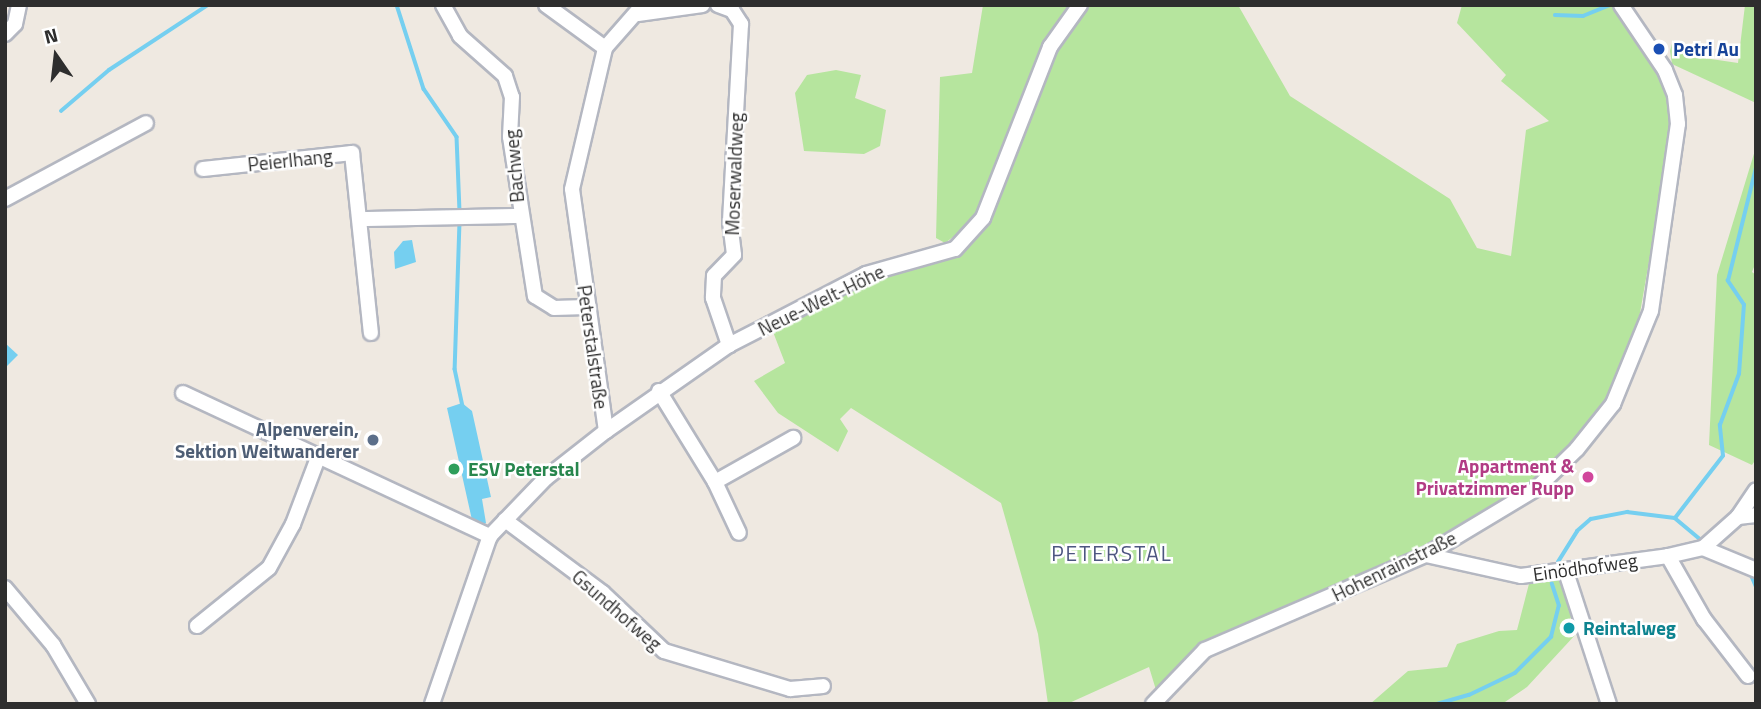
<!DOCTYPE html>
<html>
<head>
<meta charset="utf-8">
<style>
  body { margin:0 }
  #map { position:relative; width:1761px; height:709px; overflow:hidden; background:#efe9e1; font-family:"Titillium Web",sans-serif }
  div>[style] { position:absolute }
  .green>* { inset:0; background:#b6e59e }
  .water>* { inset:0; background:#75cff0 }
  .stream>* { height:3.5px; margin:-1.75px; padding:0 1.75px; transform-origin:1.75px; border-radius:1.75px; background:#75cff0 }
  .roads { filter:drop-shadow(2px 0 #b4b7c1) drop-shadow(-2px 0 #b4b7c1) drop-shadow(0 2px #b4b7c1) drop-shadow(0 -2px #b4b7c1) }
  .minor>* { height:14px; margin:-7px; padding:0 7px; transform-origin:7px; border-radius:7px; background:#fff }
  .dots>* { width:19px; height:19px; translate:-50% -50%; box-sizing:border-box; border:4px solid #fff; border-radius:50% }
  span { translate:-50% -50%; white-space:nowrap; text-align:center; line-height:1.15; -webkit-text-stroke:5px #fff; paint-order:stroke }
  .transit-label { font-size:19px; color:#164399; font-weight:700 }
  .left { translate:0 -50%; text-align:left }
  .street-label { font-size:19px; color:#2e2e2e }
  .service-label { font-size:19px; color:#4e5e75; font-weight:700 }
  .right { translate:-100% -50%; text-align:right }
  .hotel-label { font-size:19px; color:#b23c85; font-weight:700 }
  .leisure-label { font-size:19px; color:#27864d; font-weight:700 }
  .culture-label { font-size:19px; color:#0d838f; font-weight:700 }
  .neighbourhood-label { font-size:21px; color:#4d5680; letter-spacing:2px }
  .frame { position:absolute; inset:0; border:7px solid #2e2e2e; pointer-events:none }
  .north { position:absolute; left:21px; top:21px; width:70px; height:70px; -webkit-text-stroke:5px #fff; paint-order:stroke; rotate:346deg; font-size:19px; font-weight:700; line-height:28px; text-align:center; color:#2e2e2e }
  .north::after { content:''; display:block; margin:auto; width:24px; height:32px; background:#2e2e2e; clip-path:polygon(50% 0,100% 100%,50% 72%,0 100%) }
</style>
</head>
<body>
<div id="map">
  <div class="green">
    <i style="clip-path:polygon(983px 5px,1069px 5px,1044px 52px,973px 222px,945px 243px,936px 238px,940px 77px,972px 73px)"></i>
    <i style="clip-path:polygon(1080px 5px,1238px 5px,1290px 96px,1450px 199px,1477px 248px,1511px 256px,1526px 130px,1549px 121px,1501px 81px,1506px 75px,1457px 23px,1462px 5px,1615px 5px,1620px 18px,1663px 73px,1670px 95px,1672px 130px,1640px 313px,1610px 401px,1532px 485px,1421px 547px,1196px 647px,1156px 690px,1149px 667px,1067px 704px,1048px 704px,1038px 634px,1001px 503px,851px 408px,840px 419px,848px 431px,838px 452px,778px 413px,754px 381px,785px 363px,770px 324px,866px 274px,954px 249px,982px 218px,1050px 47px)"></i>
    <i style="clip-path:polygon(1745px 5px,1756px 5px,1756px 103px,1672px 64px,1670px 51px,1673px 40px,1684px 55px,1738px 63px)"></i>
    <i style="clip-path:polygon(836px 70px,861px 75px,855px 98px,886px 110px,880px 146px,864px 154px,804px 151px,795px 93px,807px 75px)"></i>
    <i style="clip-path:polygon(1756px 147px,1756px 262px,1752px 272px,1756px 275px,1756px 459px,1752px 465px,1709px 445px,1717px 275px)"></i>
    <i style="clip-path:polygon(1563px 577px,1575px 608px,1567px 626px,1576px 634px,1527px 687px,1502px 704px,1370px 704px,1408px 671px,1447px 667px,1457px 644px,1499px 631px,1517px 630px,1530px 580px)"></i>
  </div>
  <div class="water">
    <i style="clip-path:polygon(412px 240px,416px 262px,395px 269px,394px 252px,403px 241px)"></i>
    <i style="clip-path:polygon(5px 343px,18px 355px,5px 368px)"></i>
    <i style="clip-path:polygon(462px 403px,472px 411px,491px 497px,482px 499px,486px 523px,482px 526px,472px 520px,447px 408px)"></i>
  </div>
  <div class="stream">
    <i style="left:397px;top:5px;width:88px;rotate:72.2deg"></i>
    <i style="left:424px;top:89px;width:58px;rotate:55.5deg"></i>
    <i style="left:457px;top:137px;width:75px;rotate:87.7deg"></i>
    <i style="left:1555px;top:15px;width:28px;rotate:2deg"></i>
    <i style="left:1583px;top:16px;width:29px;rotate:-22deg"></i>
    <i style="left:61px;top:111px;width:63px;rotate:-40.5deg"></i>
    <i style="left:109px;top:70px;width:118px;rotate:-33.3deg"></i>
    <i style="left:460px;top:222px;width:147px;rotate:91.9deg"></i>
    <i style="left:455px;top:369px;width:39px;rotate:78deg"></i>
    <i style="left:1675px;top:518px;width:35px;rotate:40deg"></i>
    <i style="left:1558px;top:562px;width:36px;rotate:-58deg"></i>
    <i style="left:1577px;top:531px;width:18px;rotate:-41deg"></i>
    <i style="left:1591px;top:519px;width:37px;rotate:-11deg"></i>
    <i style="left:1627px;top:512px;width:48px;rotate:7.1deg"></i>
    <i style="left:1675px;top:518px;width:78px;rotate:-52.3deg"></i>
    <i style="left:1723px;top:456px;width:31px;rotate:-96deg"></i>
    <i style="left:1720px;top:425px;width:54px;rotate:-69.6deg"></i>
    <i style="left:1739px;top:374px;width:69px;rotate:-85.9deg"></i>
    <i style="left:1744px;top:305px;width:29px;rotate:-124deg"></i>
    <i style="left:1728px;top:281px;width:116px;rotate:-76.1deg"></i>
    <i style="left:1751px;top:574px;width:13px;rotate:67deg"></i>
    <i style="left:1437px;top:704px;width:33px;rotate:-16deg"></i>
    <i style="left:1469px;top:695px;width:51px;rotate:-25.6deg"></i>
    <i style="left:1515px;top:673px;width:51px;rotate:-45deg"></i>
    <i style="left:1551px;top:637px;width:32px;rotate:-76deg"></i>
    <i style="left:1559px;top:606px;width:23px;rotate:-108deg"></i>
  </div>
  <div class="roads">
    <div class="minor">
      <i style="left:443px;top:5px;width:35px;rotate:61deg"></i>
      <i style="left:460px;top:36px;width:60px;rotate:41.6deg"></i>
      <i style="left:505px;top:76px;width:22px;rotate:72deg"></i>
      <i style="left:512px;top:97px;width:40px;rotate:92.9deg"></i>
      <i style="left:510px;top:137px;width:161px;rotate:81.1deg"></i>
      <i style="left:535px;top:296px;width:22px;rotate:32deg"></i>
      <i style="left:554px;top:308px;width:32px;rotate:-2deg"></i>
      <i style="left:718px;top:5px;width:15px;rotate:20deg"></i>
      <i style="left:732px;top:10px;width:17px;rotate:57deg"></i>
      <i style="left:741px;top:24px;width:198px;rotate:93.2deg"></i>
      <i style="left:730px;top:222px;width:33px;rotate:83deg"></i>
      <i style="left:734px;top:255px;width:29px;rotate:134deg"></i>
      <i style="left:714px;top:276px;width:22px;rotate:93deg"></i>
      <i style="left:713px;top:298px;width:50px;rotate:71.2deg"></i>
      <i style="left:638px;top:14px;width:65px;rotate:-8deg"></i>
      <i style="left:5px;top:34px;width:14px;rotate:-45deg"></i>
      <i style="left:15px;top:24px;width:19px;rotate:-78deg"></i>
      <i style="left:605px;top:48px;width:55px;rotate:-48.7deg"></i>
      <i style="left:203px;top:169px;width:150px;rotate:-6.1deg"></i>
      <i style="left:352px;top:153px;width:181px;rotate:84deg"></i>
      <i style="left:5px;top:199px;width:160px;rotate:-28.3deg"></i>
      <i style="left:362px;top:219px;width:157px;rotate:-1.1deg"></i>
      <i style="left:659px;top:391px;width:107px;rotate:58.4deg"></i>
      <i style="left:715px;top:482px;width:56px;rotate:64.8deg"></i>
      <i style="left:183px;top:393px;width:339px;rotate:25deg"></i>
      <i style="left:606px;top:431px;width:150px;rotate:-35deg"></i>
      <i style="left:729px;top:345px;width:46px;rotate:-27.1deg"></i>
      <i style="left:770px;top:324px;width:108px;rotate:-27.5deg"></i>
      <i style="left:866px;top:274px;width:92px;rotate:-15.7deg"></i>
      <i style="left:955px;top:249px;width:42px;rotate:-47.9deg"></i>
      <i style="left:983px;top:218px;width:184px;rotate:-68.6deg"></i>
      <i style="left:1050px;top:47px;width:52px;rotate:-54.5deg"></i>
      <i style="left:715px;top:482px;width:90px;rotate:-29.4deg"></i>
      <i style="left:1738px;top:517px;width:18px;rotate:-6deg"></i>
      <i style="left:505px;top:520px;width:122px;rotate:36.7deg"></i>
      <i style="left:603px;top:593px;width:84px;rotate:43.6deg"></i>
      <i style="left:664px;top:651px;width:132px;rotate:16.8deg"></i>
      <i style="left:790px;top:689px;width:33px;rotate:-5deg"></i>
      <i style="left:1703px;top:548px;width:57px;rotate:22.5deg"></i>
      <i style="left:1426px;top:555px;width:97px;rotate:12.5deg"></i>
      <i style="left:1521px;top:576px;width:148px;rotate:-7.7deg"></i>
      <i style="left:1668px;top:556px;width:36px;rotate:-13deg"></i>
      <i style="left:1703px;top:548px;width:47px;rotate:-41.5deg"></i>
      <i style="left:1738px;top:517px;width:32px;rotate:-56deg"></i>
      <i style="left:1668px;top:556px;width:73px;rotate:60.3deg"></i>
      <i style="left:1704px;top:619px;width:72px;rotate:52.3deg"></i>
      <i style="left:1566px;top:572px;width:139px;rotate:72deg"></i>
      <i style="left:5px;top:588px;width:75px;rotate:49.9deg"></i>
      <i style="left:53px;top:645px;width:69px;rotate:59.3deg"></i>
      <i style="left:197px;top:626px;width:92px;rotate:-38.9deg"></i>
      <i style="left:269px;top:568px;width:50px;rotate:-61.4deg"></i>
      <i style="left:293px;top:524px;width:71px;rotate:-69.3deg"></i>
      <i style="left:432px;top:704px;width:178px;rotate:-71deg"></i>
      <i style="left:490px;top:536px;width:81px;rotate:-46deg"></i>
      <i style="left:546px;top:478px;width:76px;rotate:-38.1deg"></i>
      <i style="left:606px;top:431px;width:244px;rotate:-98deg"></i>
      <i style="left:572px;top:189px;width:145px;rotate:-76.8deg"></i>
      <i style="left:605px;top:48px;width:73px;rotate:-143.9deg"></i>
      <i style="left:1153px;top:704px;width:75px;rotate:-46.1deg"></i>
      <i style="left:1205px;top:650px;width:241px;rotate:-23.3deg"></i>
      <i style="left:1426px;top:555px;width:128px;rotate:-31deg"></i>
      <i style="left:1536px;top:489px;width:57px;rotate:-44.3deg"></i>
      <i style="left:1577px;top:449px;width:58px;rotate:-51.3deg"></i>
      <i style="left:1613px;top:404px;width:100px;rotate:-67.8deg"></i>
      <i style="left:1651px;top:311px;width:189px;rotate:-81.8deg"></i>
      <i style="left:1678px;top:124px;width:29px;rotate:-96deg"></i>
      <i style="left:1675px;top:95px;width:27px;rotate:-112deg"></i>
      <i style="left:1665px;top:70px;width:78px;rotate:-124.1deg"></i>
    </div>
  </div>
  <div class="dots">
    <i style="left:1659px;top:49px;background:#1a4fb4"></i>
    <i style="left:373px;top:440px;background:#5c6f8a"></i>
    <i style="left:454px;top:469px;background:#2e9e5b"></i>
    <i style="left:1588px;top:477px;background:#d1479c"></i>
    <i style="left:1569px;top:628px;background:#0f9aa8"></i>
  </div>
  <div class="transit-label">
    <span class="left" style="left:1673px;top:49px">Petri Au</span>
  </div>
  <div class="street-label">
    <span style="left:290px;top:160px;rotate:-6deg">Peierlhang</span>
    <span style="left:514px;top:166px;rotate:-95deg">Bachweg</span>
    <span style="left:734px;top:174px;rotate:-88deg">Moserwaldweg</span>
    <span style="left:821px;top:300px;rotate:-26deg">Neue-Welt-Höhe</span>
    <span style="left:593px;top:347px;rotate:82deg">Peterstalstraße</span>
    <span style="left:1394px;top:566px;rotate:-26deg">Hohenrainstraße</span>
    <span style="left:1585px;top:567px;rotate:-8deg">Einödhofweg</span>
    <span style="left:617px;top:610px;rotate:41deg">Gsundhofweg</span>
  </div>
  <div class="service-label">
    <span class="right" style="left:359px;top:440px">Alpenverein,<br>Sektion Weitwanderer</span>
  </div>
  <div class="hotel-label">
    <span class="right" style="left:1574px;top:477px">Appartment &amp;<br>Privatzimmer Rupp</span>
  </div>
  <div class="leisure-label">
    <span class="left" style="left:468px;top:469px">ESV Peterstal</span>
  </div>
  <div class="culture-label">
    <span class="left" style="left:1583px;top:628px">Reintalweg</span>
  </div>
  <div class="neighbourhood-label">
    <span style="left:1112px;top:553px">PETERSTAL</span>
  </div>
  <div class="frame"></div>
  <div class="north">N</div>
</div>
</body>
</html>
